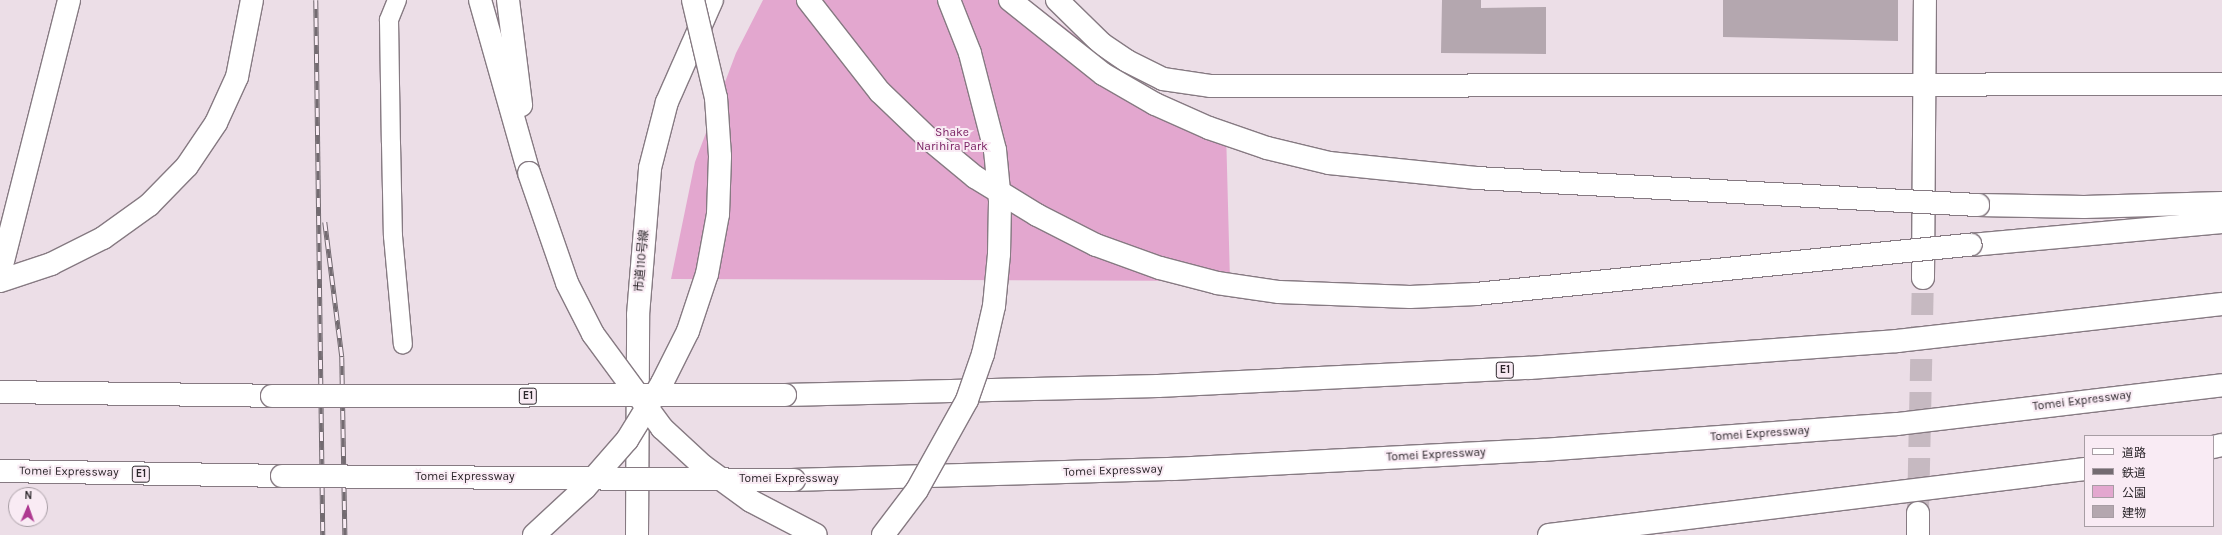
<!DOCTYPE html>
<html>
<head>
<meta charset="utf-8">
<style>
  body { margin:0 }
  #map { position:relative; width:2222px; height:535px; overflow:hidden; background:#ecdee7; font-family:Karla,"Noto Sans JP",sans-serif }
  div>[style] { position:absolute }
  .green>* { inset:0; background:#e3a7cf }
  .building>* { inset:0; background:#b4a7af }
  .street-tunnel>* { height:22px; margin-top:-11px; transform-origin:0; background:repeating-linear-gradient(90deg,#c6b9c1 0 22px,transparent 0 33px) }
  .roads { filter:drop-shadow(1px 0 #867a82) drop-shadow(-1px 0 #867a82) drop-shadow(0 1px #867a82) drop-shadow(0 -1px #867a82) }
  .lane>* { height:18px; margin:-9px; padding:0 9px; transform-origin:9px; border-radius:9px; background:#fff }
  .street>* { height:22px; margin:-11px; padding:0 11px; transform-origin:11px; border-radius:11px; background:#fff }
  .secondary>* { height:22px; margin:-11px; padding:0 11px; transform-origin:11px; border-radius:11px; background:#fff }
  .highway>* { height:22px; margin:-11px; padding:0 11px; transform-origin:11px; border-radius:11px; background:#fff }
  .rail>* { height:4.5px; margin-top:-2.25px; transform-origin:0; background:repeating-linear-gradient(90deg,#f9ebf4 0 9px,#736b71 0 18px); box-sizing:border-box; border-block:1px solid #736b71 }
  .bridges { filter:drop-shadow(1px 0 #867a82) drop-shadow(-1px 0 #867a82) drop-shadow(0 1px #867a82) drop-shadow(0 -1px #867a82) }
  .highway-bridge>* { height:22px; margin:-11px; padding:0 11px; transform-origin:11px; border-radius:11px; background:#fff }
  span { translate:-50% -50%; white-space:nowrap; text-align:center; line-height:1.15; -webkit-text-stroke:4px #f9ebf4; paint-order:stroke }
  .shield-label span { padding:1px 3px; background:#f9ebf4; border:1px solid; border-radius:3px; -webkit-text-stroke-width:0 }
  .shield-label { font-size:11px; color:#2c272b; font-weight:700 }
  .park-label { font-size:12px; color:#7a2264 }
  .street-label { font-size:12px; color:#2c272b }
  .legend { position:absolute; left:2084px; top:435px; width:130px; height:92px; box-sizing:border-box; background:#f9ebf4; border:1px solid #a79da4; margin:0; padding:5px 7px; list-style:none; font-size:12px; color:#2c272b }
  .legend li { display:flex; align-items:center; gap:8px; height:20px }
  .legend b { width:20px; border:1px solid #a79da4 }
  .north { position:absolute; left:8px; top:487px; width:40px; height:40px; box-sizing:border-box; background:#f9ebf4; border:1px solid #a79da4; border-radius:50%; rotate:2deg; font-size:11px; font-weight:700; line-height:16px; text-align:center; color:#2c272b }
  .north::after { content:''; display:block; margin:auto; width:14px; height:18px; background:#ae3890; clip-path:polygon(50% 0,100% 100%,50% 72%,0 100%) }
</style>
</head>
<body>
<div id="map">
  <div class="green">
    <i style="clip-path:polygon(763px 0,1029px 0,1144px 88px,1226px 130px,1230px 281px,671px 279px,695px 162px,736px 53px)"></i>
  </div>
  <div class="building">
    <i style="clip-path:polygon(1442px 0,1481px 0,1481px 8px,1546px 7px,1546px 54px,1441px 53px)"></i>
    <i style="clip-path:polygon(1723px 0,1898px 0,1898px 41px,1723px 37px)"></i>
  </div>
  <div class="street-tunnel">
    <i style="left:1918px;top:513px;width:235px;rotate:-88.8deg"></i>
  </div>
  <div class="roads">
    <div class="lane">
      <i style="left:397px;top:0;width:22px;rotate:112deg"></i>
      <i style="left:389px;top:20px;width:123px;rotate:89.1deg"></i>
      <i style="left:391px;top:143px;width:93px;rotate:88.8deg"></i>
      <i style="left:393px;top:236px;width:109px;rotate:84.8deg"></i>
    </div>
    <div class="street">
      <i style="left:1057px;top:0;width:63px;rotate:44.4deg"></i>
      <i style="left:1102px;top:44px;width:30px;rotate:34deg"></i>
      <i style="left:1127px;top:61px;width:40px;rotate:26.6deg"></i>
      <i style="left:1163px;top:79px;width:49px;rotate:8.3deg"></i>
      <i style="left:1211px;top:86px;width:1011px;rotate:-0.11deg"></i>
      <i style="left:0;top:273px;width:282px;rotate:-75.8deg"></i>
      <i style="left:1923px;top:278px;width:278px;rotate:-89.6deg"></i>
      <i style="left:1918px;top:535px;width:22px;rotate:-90deg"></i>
    </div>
    <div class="secondary">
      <i style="left:637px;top:535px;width:220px;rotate:-89.7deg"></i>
      <i style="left:638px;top:315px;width:147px;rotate:-85.3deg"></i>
      <i style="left:650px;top:168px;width:68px;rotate:-75.6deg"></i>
      <i style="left:667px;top:102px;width:111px;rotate:-66.2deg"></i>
    </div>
    <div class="highway">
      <i style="left:480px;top:0;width:180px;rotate:74.2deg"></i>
      <i style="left:508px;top:0;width:106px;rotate:82.9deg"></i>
      <i style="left:1978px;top:205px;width:106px;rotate:1.1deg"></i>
      <i style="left:2084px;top:207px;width:138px;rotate:-1.7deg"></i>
      <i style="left:1971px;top:245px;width:252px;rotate:-5.2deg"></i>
      <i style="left:0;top:281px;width:54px;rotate:-18.4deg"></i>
      <i style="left:51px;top:264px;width:58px;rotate:-26.6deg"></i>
      <i style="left:103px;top:238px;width:57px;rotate:-35.7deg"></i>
      <i style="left:149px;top:205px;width:54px;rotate:-45.7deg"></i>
      <i style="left:187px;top:166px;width:52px;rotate:-56deg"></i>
      <i style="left:216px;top:123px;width:51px;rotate:-65.5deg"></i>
      <i style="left:237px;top:77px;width:78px;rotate:-79deg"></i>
      <i style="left:0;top:392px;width:272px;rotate:0.8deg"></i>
      <i style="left:785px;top:395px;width:373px;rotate:-1.4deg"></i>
      <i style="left:1158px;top:386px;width:372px;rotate:-2.8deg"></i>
      <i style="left:1530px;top:368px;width:368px;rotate:-4.2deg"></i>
      <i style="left:1897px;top:341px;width:327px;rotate:-6.5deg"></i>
      <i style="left:2213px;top:447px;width:9px;rotate:-13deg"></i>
      <i style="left:0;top:471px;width:282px;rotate:1deg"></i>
      <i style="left:794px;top:480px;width:380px;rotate:-1.7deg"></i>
      <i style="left:1174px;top:469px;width:368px;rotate:-3deg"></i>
      <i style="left:1542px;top:450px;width:356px;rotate:-4.2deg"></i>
      <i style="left:1897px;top:424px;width:327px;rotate:-6.8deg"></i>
      <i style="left:1549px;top:535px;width:540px;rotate:-7.02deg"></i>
    </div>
  </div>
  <div class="rail">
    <i style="left:316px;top:0;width:535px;rotate:89.25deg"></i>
    <i style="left:325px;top:222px;width:136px;rotate:82.8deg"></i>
    <i style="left:342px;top:357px;width:178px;rotate:89deg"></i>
  </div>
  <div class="bridges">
    <div class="highway-bridge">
      <i style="left:808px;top:0;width:117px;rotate:52deg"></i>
      <i style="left:880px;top:92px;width:68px;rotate:43.8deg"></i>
      <i style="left:929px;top:139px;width:60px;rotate:39.6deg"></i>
      <i style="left:975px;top:177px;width:73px;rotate:31.5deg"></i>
      <i style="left:1037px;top:215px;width:66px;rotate:27deg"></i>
      <i style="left:1096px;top:245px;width:68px;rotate:19.8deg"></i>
      <i style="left:1160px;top:268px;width:59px;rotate:14.7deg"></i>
      <i style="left:1217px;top:283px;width:63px;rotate:8.3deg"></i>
      <i style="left:1279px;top:292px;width:131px;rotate:2.2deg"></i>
      <i style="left:1410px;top:297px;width:66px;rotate:-2.6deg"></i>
      <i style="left:1476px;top:294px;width:497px;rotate:-5.7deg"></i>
      <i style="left:1010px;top:0;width:119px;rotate:38.5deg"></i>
      <i style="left:1103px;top:74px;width:60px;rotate:30deg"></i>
      <i style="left:1155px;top:104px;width:59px;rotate:24deg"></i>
      <i style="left:1209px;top:128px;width:61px;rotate:19deg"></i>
      <i style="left:1267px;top:148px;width:64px;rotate:13.6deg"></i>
      <i style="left:1329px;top:163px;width:148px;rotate:5.8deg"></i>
      <i style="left:1476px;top:178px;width:503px;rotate:3.08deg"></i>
      <i style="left:529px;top:173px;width:116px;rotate:70.9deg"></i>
      <i style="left:567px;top:283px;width:57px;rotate:63deg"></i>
      <i style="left:593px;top:334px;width:117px;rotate:53.7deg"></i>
      <i style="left:662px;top:428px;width:56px;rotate:42.8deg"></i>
      <i style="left:703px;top:466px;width:59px;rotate:36.1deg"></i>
      <i style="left:751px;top:501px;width:73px;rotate:27.6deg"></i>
      <i style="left:272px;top:396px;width:513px;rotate:-0.11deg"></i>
      <i style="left:282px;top:476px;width:512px;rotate:0.45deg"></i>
      <i style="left:534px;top:535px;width:69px;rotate:-42.7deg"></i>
      <i style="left:585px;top:488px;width:64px;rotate:-48.8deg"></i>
      <i style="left:627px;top:440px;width:67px;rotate:-58.4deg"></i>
      <i style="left:662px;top:383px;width:58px;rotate:-63.4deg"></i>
      <i style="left:688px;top:331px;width:60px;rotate:-71.6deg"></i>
      <i style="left:707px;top:274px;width:61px;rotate:-79.6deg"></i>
      <i style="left:718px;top:214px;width:58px;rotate:-88deg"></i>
      <i style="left:720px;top:156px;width:58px;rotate:-93.9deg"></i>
      <i style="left:716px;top:98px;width:101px;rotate:-103.2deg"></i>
      <i style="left:883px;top:535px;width:56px;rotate:-52.9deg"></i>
      <i style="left:917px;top:490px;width:103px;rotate:-60.9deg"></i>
      <i style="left:967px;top:400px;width:49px;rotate:-70.8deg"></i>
      <i style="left:983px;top:354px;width:49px;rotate:-77.1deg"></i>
      <i style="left:994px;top:306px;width:52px;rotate:-84.5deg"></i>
      <i style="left:999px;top:254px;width:53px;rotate:-88.9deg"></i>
      <i style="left:1000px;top:201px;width:51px;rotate:-95.6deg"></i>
      <i style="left:995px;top:150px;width:100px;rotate:-104.5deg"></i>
      <i style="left:970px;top:53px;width:57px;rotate:-111.6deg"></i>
    </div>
  </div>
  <div class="shield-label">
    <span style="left:1505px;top:370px">E1</span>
    <span style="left:528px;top:396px">E1</span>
    <span style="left:141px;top:474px">E1</span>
  </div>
  <div class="park-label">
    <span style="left:952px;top:140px">Shake<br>Narihira Park</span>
  </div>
  <div class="street-label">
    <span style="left:642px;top:261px;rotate:-85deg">市道110号線</span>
    <span style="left:2082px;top:401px;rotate:-7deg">Tomei Expressway</span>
    <span style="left:1760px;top:434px;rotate:-4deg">Tomei Expressway</span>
    <span style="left:1436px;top:455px;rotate:-3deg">Tomei Expressway</span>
    <span style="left:1113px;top:471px;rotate:-2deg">Tomei Expressway</span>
    <span style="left:69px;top:472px;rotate:1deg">Tomei Expressway</span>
    <span style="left:465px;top:477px">Tomei Expressway</span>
    <span style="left:789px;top:479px">Tomei Expressway</span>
  </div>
  <ul class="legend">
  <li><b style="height:5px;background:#fff"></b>道路</li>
  <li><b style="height:5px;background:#736b71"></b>鉄道</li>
  <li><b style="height:11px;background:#e3a7cf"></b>公園</li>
  <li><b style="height:11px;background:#b4a7af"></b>建物</li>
  </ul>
  <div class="north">N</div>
</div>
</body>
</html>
